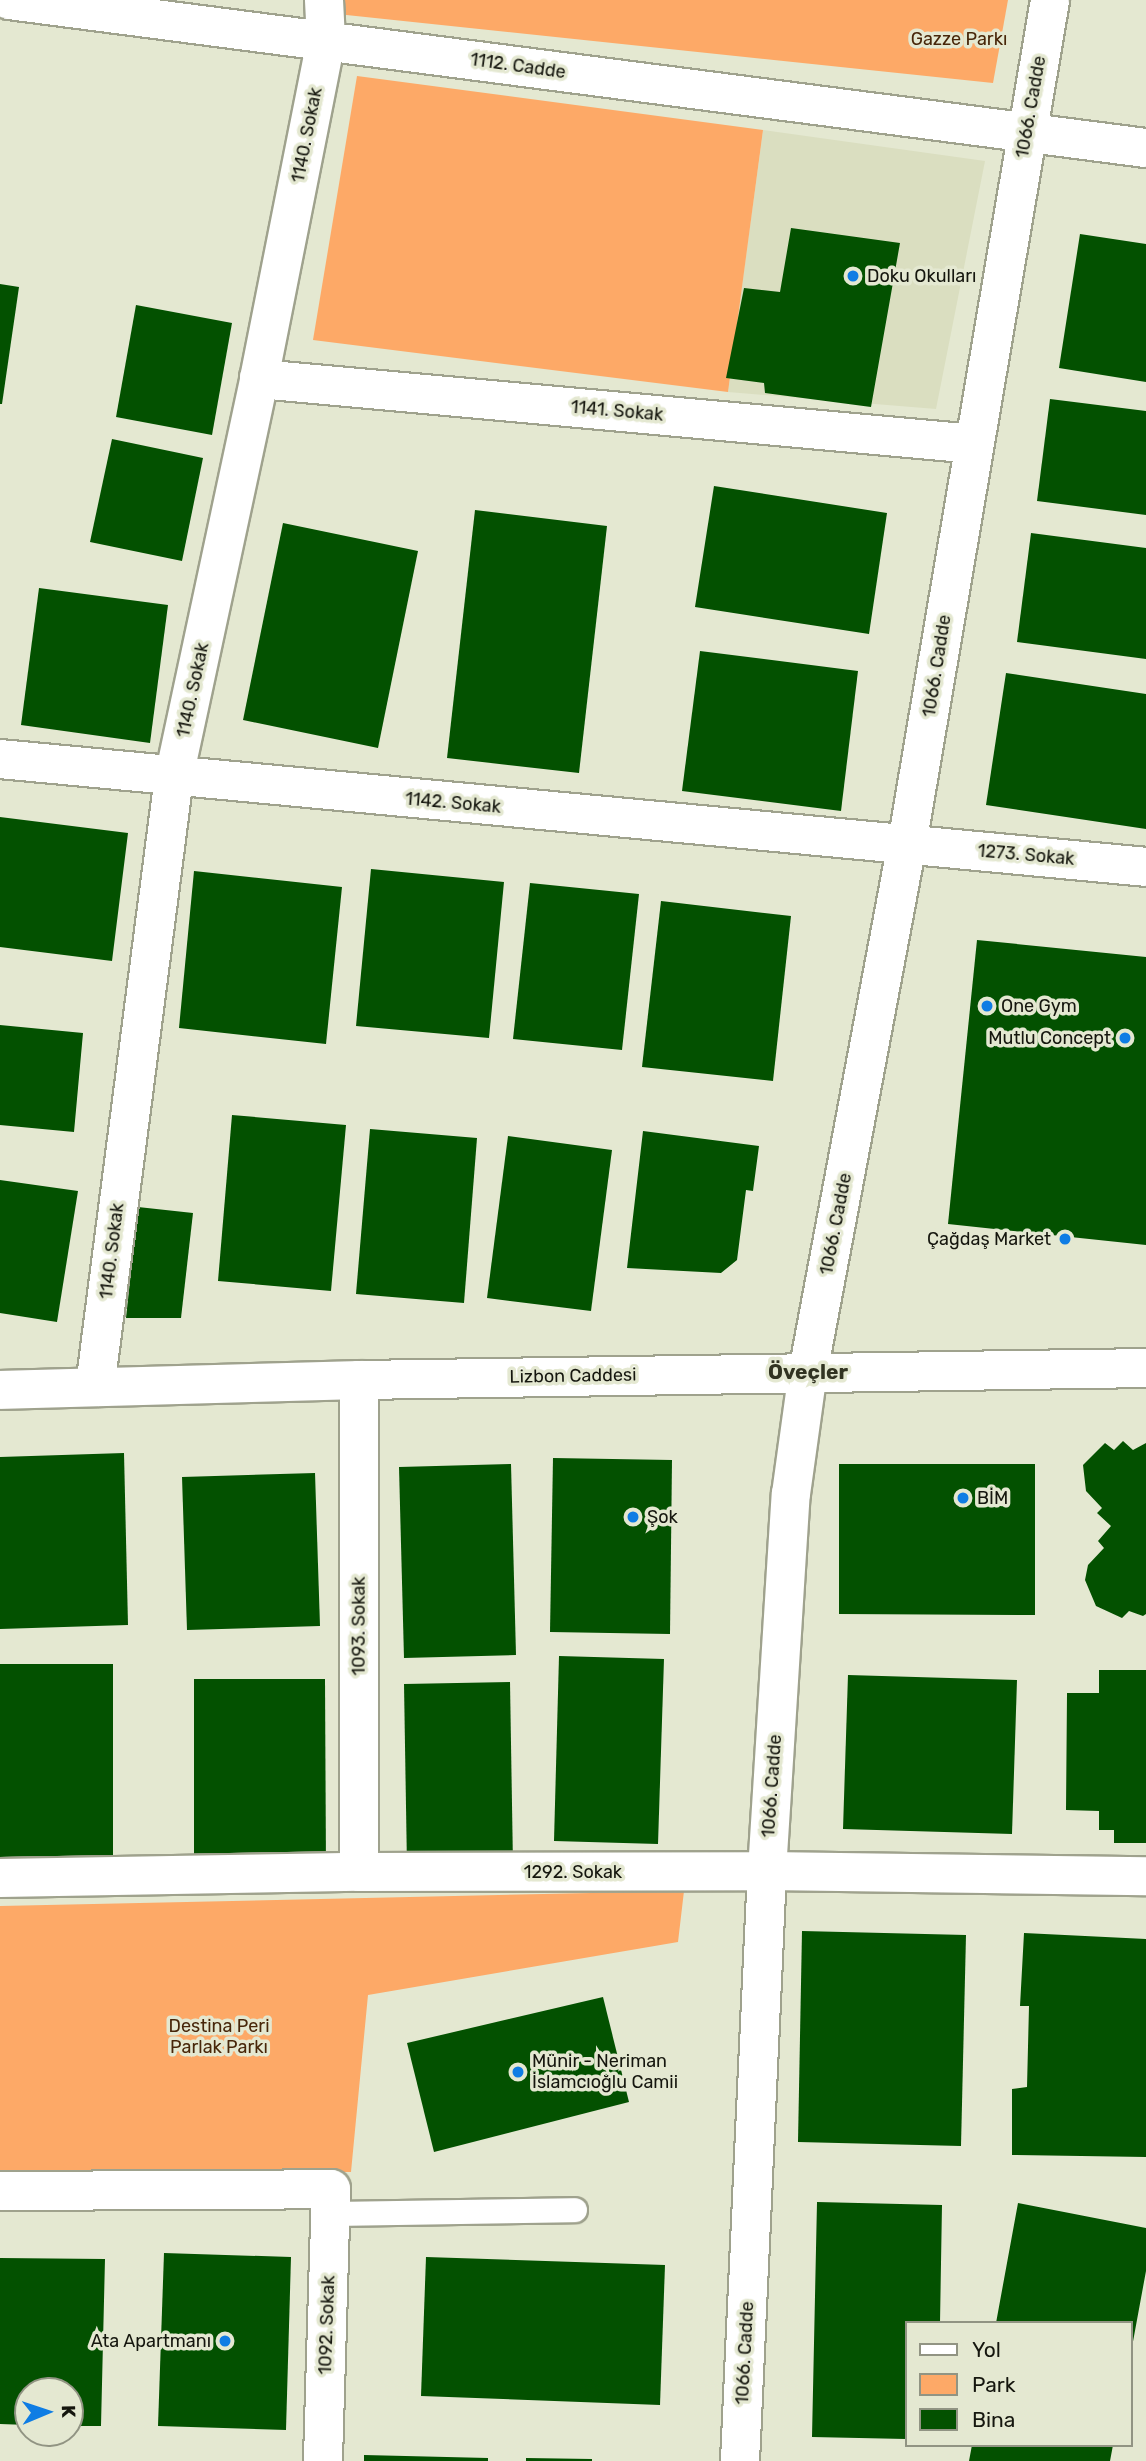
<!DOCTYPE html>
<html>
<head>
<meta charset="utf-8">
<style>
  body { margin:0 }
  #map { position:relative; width:1146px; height:2461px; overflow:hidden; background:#e4e8d1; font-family:Rubik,sans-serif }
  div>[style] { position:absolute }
  .built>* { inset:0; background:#dadec0 }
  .green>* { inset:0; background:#fda967 }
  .building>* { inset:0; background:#035100 }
  .roads { filter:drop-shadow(2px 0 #9fa28d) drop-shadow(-2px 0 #9fa28d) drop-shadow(0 2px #9fa28d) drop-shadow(0 -2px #9fa28d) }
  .lane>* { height:24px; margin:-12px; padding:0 12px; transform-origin:12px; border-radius:12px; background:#fff }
  .street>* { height:38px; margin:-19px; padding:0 19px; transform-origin:19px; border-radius:19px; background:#fff }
  .secondary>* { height:38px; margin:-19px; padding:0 19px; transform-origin:19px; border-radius:19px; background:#fff }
  .dots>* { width:19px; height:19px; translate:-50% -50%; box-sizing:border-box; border:4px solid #e4e8d1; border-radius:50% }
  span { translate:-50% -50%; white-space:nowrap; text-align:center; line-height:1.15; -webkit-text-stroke:7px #e4e8d1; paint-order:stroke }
  .park-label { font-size:18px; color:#472609 }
  .street-label { font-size:18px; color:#15160e }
  .poi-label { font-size:18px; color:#15160e }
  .left { translate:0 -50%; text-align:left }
  .right { translate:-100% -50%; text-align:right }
  .quarter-label { font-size:21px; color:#313321; font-weight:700 }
  .legend { position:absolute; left:905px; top:2321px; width:228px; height:126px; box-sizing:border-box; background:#e4e8d1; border:2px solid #919483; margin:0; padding:9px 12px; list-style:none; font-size:21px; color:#15160e }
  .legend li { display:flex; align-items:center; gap:14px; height:35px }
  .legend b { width:35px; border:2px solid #919483 }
  .north { position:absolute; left:14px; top:2377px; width:70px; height:70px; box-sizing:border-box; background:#e4e8d1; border:2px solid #919483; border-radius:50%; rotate:88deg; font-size:19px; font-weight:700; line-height:28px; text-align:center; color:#15160e }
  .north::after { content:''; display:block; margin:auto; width:24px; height:32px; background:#0f7de4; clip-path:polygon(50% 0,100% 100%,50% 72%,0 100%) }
</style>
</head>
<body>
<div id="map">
  <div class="built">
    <i style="clip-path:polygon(763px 130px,985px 161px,936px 409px,728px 392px)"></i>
  </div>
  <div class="green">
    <i style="clip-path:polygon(338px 0,1008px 0,993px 83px,337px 14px)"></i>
    <i style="clip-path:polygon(357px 76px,763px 130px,728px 392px,313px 340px)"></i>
    <i style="clip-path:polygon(684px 1891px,678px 1942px,368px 1995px,351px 2172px,0 2171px,0 1906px)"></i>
  </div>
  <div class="building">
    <i style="clip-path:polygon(791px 228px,900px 243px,871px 407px,765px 393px,764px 383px,726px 378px,744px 288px,780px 292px)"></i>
    <i style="clip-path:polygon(1080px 234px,1146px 244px,1146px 382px,1059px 368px)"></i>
    <i style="clip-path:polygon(0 284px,19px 287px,2px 404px,0 404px)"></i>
    <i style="clip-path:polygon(136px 305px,232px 323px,212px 435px,116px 417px)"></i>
    <i style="clip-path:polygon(1050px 399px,1146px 411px,1146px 515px,1037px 501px)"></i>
    <i style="clip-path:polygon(112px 439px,203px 458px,182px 561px,90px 542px)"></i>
    <i style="clip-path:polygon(714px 486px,887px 513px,869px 634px,695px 607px)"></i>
    <i style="clip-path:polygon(475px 510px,607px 526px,579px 773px,447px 758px)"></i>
    <i style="clip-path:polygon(283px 523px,418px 551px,378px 748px,243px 720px)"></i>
    <i style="clip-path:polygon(1031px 533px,1146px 548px,1146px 659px,1017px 642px)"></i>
    <i style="clip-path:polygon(39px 588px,168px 605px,150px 743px,21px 725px)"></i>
    <i style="clip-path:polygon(700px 651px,858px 671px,841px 811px,682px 791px)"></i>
    <i style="clip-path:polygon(1006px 673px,1146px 694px,1146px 829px,986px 805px)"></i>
    <i style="clip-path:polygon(0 817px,128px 833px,112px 961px,0 947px)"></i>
    <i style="clip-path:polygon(371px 869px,504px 882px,489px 1038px,356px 1026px)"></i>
    <i style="clip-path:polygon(194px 871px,342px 887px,326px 1044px,179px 1028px)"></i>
    <i style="clip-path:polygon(530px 883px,639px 894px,622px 1050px,513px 1039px)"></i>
    <i style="clip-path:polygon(661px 901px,791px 916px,773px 1081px,642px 1067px)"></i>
    <i style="clip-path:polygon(977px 940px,1146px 957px,1146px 1245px,948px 1224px)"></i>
    <i style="clip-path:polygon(0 1025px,83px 1033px,74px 1132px,0 1125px)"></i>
    <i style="clip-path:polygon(232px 1115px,346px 1125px,331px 1291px,218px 1281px)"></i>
    <i style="clip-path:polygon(370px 1129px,477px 1138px,464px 1303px,356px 1294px)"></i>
    <i style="clip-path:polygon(643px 1131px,759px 1146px,753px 1191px,746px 1190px,737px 1260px,721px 1273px,627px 1268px)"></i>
    <i style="clip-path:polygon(508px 1136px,612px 1150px,591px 1311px,487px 1298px)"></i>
    <i style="clip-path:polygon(0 1180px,78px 1191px,57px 1322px,0 1313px)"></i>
    <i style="clip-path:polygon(138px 1207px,193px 1213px,181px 1318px,126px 1318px)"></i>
    <i style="clip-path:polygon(1123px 1441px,1133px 1450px,1146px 1443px,1146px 1614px,1143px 1616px,1129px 1611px,1122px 1618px,1096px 1606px,1085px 1580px,1088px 1565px,1104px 1548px,1098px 1541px,1111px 1526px,1097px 1513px,1102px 1508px,1086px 1491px,1083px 1465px,1105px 1443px,1114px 1450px)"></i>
    <i style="clip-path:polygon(124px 1453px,128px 1625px,0 1629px,0 1457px)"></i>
    <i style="clip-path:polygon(553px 1458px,672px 1460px,670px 1634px,550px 1632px)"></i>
    <i style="clip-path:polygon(511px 1464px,516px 1655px,404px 1658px,399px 1467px)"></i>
    <i style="clip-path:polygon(839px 1464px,1035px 1464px,1035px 1615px,839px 1614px)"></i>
    <i style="clip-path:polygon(315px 1473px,320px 1626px,187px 1630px,182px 1477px)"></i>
    <i style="clip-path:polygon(559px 1656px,664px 1659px,658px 1844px,554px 1841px)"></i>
    <i style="clip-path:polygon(0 1664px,113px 1664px,113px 1856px,0 1857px)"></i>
    <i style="clip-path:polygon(1099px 1670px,1146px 1670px,1146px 1843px,1114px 1843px,1114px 1830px,1099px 1830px,1099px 1811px,1066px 1810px,1067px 1693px,1099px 1693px)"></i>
    <i style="clip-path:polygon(848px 1675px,1017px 1680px,1012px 1834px,843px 1829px)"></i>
    <i style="clip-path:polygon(194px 1679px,325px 1679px,326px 1870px,194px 1871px)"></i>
    <i style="clip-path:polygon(510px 1682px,513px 1865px,407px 1867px,404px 1684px)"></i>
    <i style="clip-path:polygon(802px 1931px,966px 1935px,961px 2146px,798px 2142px)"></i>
    <i style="clip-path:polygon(1024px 1933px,1146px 1939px,1146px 2157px,1012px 2155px,1012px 2089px,1027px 2087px,1029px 2006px,1020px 2006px)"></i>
    <i style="clip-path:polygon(603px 1997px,629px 2102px,434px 2152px,407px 2043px)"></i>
    <i style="clip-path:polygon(817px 2202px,942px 2205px,940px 2323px,906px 2323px,906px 2439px,812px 2437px)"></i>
    <i style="clip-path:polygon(1018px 2203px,1146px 2228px,1146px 2271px,1132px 2347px,1130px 2323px,996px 2323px)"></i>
    <i style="clip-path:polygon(164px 2253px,291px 2257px,286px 2430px,158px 2426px)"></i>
    <i style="clip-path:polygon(426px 2257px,665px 2265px,660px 2405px,421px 2396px)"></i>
    <i style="clip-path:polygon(0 2258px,105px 2259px,101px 2426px,70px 2426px,70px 2391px,28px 2391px,28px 2425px,0 2424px)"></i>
    <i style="clip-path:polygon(972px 2445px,1113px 2445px,1110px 2461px,969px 2461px)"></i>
    <i style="clip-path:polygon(364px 2455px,488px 2458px,488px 2461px,364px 2461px)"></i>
    <i style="clip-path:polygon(526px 2458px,592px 2459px,592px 2461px,526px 2461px)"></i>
  </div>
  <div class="roads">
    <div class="lane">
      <i style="left:330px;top:2214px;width:245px;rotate:-0.9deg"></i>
    </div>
    <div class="street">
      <i style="left:9px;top:0;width:1147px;rotate:7.42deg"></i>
      <i style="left:259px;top:379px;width:718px;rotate:5.19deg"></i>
      <i style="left:0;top:759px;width:1151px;rotate:5.38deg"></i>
      <i style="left:359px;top:1380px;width:492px;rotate:90deg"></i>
      <i style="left:95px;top:1387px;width:615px;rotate:-82.62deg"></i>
      <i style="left:174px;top:777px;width:407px;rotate:-77.9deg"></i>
      <i style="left:259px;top:379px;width:346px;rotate:-78.8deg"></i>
      <i style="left:326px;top:40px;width:40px;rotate:-92.9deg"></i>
      <i style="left:0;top:1878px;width:359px;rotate:-1deg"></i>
      <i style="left:359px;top:1872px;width:408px;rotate:-0.1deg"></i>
      <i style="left:767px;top:1871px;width:379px;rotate:0.8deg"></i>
      <i style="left:0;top:2191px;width:331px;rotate:-0.3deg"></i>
      <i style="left:331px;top:2189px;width:272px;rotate:91.7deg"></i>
    </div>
    <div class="secondary">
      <i style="left:0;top:1390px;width:359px;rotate:-1.6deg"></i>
      <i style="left:359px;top:1380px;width:787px;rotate:-0.87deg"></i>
      <i style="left:740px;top:2461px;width:591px;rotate:-87.38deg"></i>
      <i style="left:767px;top:1871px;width:378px;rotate:-86.4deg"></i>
      <i style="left:791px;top:1494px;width:123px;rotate:-82.1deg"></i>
      <i style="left:808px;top:1372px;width:537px;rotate:-79.38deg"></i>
      <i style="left:907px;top:844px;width:856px;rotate:-80.38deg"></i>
    </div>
  </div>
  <div class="dots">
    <i style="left:853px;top:276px;background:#0f7de4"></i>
    <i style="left:987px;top:1006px;background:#0f7de4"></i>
    <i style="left:1125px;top:1038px;background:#0f7de4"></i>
    <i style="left:1065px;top:1239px;background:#0f7de4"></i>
    <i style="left:963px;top:1498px;background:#0f7de4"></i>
    <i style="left:633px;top:1517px;background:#0f7de4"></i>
    <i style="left:518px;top:2072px;background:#0f7de4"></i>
    <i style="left:225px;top:2341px;background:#0f7de4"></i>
  </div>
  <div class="park-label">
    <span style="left:959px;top:39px">Gazze Parkı</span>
    <span style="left:219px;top:2037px">Destina Peri<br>Parlak Parkı</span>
  </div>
  <div class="street-label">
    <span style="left:518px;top:66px;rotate:8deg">1112. Cadde</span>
    <span style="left:1031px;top:107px;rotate:-80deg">1066. Cadde</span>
    <span style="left:307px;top:135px;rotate:-79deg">1140. Sokak</span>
    <span style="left:617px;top:411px;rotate:5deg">1141. Sokak</span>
    <span style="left:937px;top:666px;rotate:-81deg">1066. Cadde</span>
    <span style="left:193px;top:690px;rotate:-78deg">1140. Sokak</span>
    <span style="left:453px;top:803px;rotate:5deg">1142. Sokak</span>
    <span style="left:1026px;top:855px;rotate:5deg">1273. Sokak</span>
    <span style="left:836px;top:1224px;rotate:-79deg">1066. Cadde</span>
    <span style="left:112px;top:1251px;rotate:-83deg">1140. Sokak</span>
    <span style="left:573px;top:1376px;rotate:-1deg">Lizbon Caddesi</span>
    <span style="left:359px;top:1626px;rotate:-90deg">1093. Sokak</span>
    <span style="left:772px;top:1786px;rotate:-86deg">1066. Cadde</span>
    <span style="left:573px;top:1872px">1292. Sokak</span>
    <span style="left:327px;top:2325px;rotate:-88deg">1092. Sokak</span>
    <span style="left:745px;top:2353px;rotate:-87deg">1066. Cadde</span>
  </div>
  <div class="poi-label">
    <span class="left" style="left:867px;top:276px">Doku Okulları</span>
    <span class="left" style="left:1001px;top:1006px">One Gym</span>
    <span class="right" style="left:1111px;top:1038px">Mutlu Concept</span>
    <span class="right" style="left:1051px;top:1239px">Çağdaş Market</span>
    <span class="left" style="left:977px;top:1498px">BİM</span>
    <span class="left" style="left:647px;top:1517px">Şok</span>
    <span class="left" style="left:532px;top:2072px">Münir - Neriman<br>İslamcıoğlu Camii</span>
    <span class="right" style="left:211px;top:2341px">Ata Apartmanı</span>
  </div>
  <div class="quarter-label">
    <span style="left:808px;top:1372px">Öveçler</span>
  </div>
  <ul class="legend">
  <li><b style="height:9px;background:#fff"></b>Yol</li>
  <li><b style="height:19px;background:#fda967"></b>Park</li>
  <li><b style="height:19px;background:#035100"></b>Bina</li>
  </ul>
  <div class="north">K</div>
</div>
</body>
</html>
